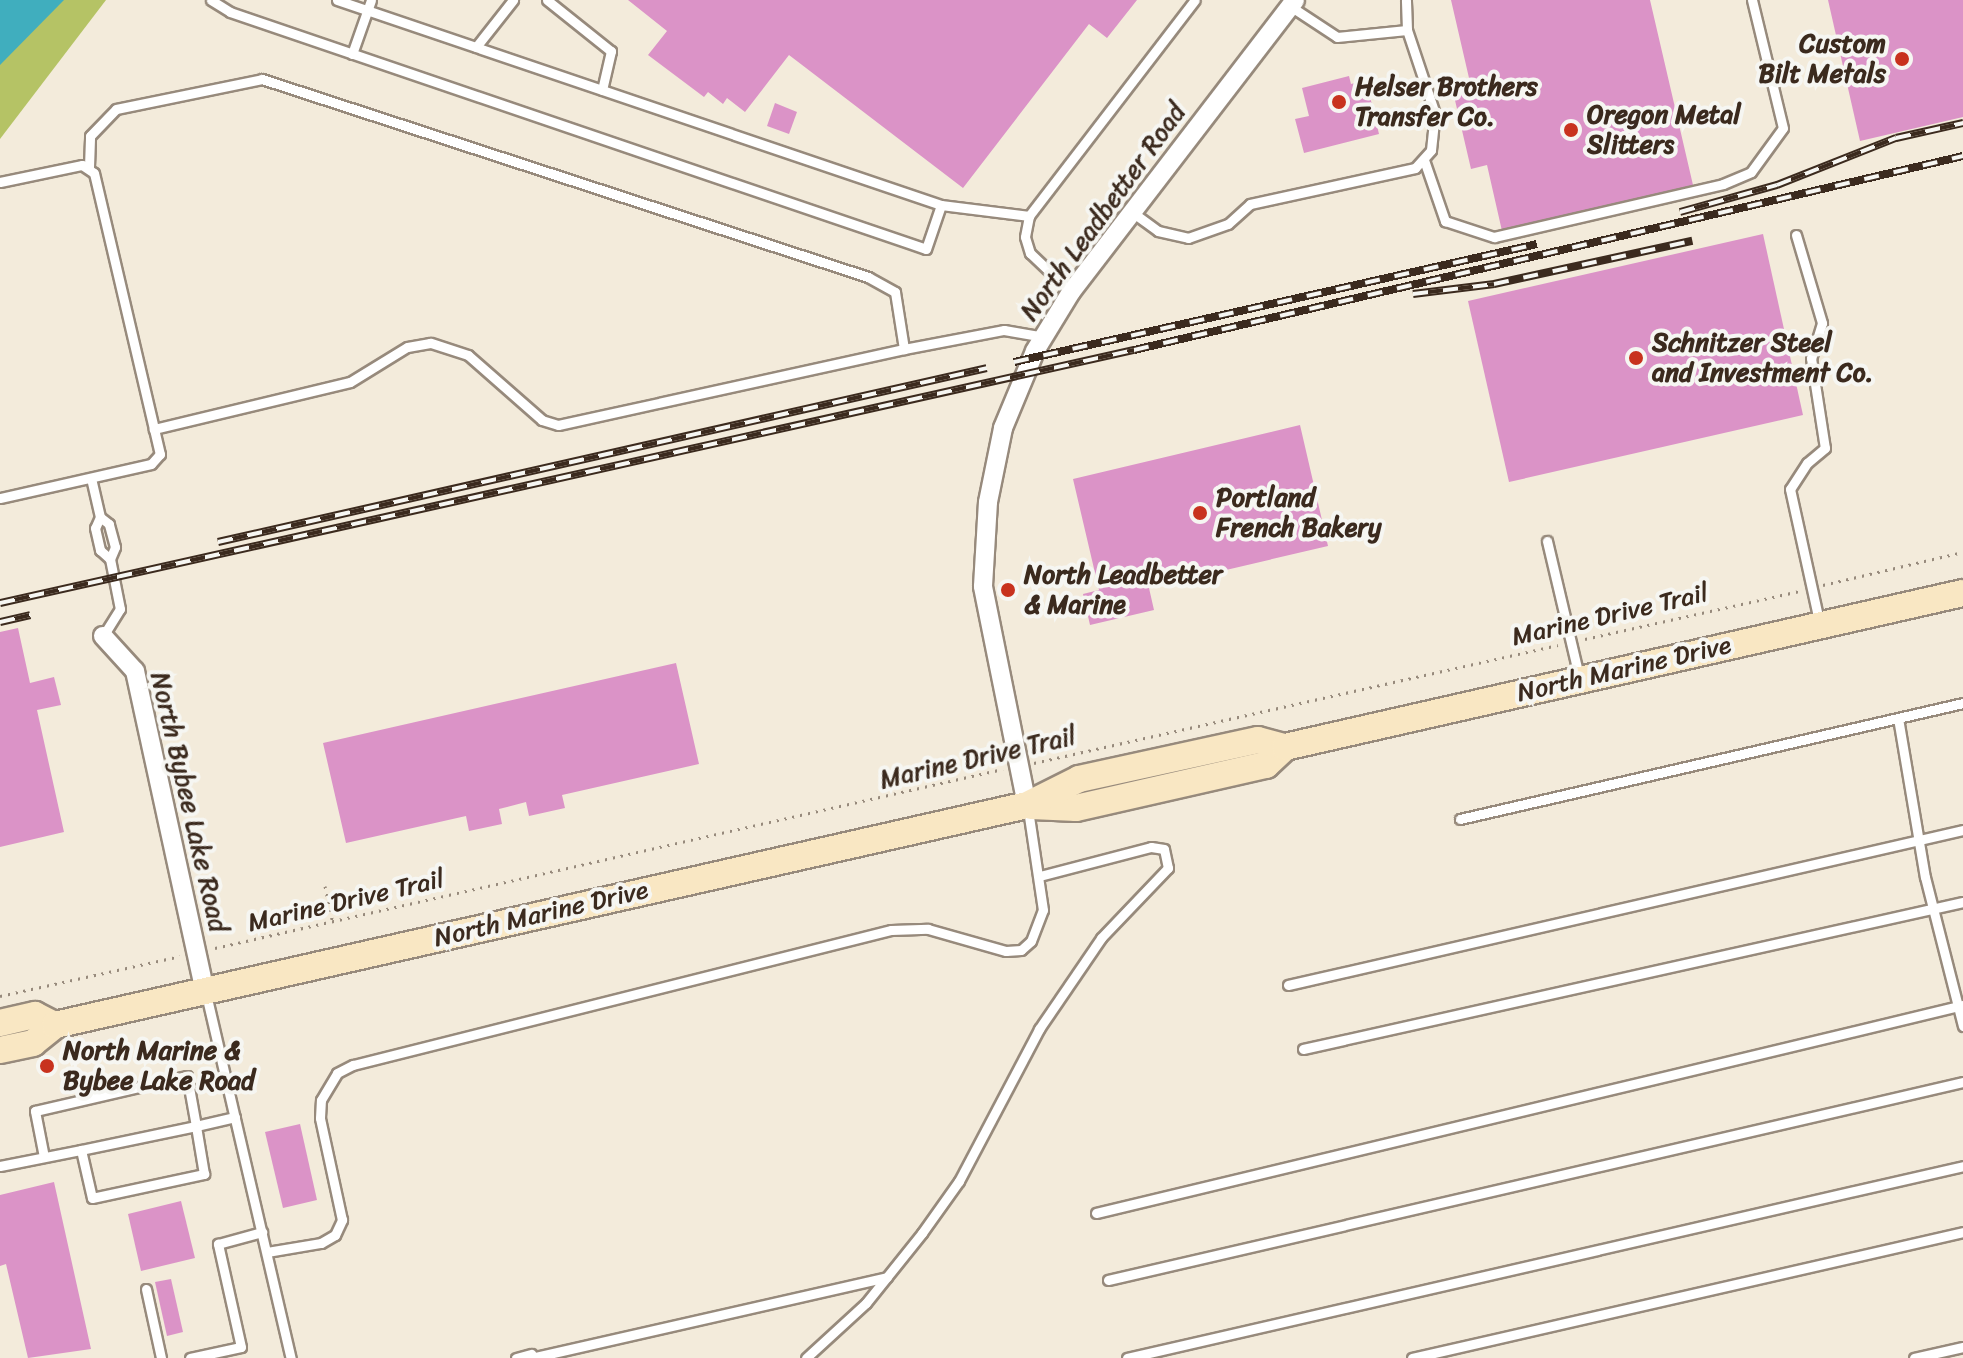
<!DOCTYPE html>
<html>
<head>
<meta charset="utf-8">
<style>
  body { margin:0 }
  #map { position:relative; width:1963px; height:1358px; overflow:hidden; background:#f3ebdb; font-family:Sriracha,sans-serif }
  div>[style] { position:absolute }
  .green>* { inset:0; background:#b5c365 }
  .water>* { inset:0; background:#40aebe }
  .building>* { inset:0; background:#db93c7 }
  .path>* { height:3px; margin-top:-1.5px; transform-origin:0; background:repeating-linear-gradient(90deg,#978a7c 0 2px,transparent 0 8px) }
  .roads { filter:drop-shadow(2px 0 #978a7c) drop-shadow(-2px 0 #978a7c) drop-shadow(0 2px #978a7c) drop-shadow(0 -2px #978a7c) }
  .lane>* { height:9px; margin:-4.5px; padding:0 4.5px; transform-origin:4.5px; border-radius:4.5px; background:#fff }
  .street>* { height:18px; margin:-9px; padding:0 9px; transform-origin:9px; border-radius:9px; background:#fff }
  .secondary>* { height:26px; margin:-13px; padding:0 13px; transform-origin:13px; border-radius:13px; background:#f9e7c3 }
  .rail>* { height:8px; margin-top:-4px; transform-origin:0; background:repeating-linear-gradient(90deg,#f6f6f2 0 15px,#3b2a1e 0 30px); box-sizing:border-box; border-block:2px solid #3b2a1e }
  .dots>* { width:22px; height:22px; translate:-50% -50%; box-sizing:border-box; border:4px solid #f6f6f2; border-radius:50% }
  span { translate:-50% -50%; white-space:nowrap; text-align:center; line-height:1.15; -webkit-text-stroke:8px #f6f6f2; paint-order:stroke }
  .poi-label { font-size:26px; color:#3b2a1e; font-weight:700 }
  .right { translate:-100% -50%; text-align:right }
  .left { translate:0 -50%; text-align:left }
  .street-label { font-size:26px; color:#3b2a1e }
</style>
</head>
<body>
<div id="map">
  <div class="green">
    <i style="clip-path:polygon(0 0,106px 0,0 139px)"></i>
  </div>
  <div class="water">
    <i style="clip-path:polygon(0 0,64px 0,0 65px)"></i>
  </div>
  <div class="building">
    <i style="clip-path:polygon(628px 0,1137px 0,1107px 38px,1089px 24px,963px 188px,789px 55px,745px 112px,727px 98px,723px 104px,708px 92px,704px 97px,648px 55px,667px 31px)"></i>
    <i style="clip-path:polygon(1451px 0,1650px 0,1693px 185px,1502px 231px,1487px 165px,1471px 169px,1454px 96px,1472px 91px)"></i>
    <i style="clip-path:polygon(1828px 0,1963px 0,1963px 117px,1860px 141px)"></i>
    <i style="clip-path:polygon(1349px 76px,1351px 84px,1366px 80px,1379px 134px,1304px 153px,1295px 119px,1309px 116px,1302px 88px)"></i>
    <i style="clip-path:polygon(775px 103px,797px 112px,789px 134px,767px 126px)"></i>
    <i style="clip-path:polygon(1763px 234px,1803px 415px,1509px 482px,1468px 301px)"></i>
    <i style="clip-path:polygon(1300px 425px,1328px 546px,1149px 588px,1154px 610px,1090px 625px,1083px 594px,1099px 590px,1073px 479px)"></i>
    <i style="clip-path:polygon(18px 628px,30px 683px,54px 677px,61px 705px,37px 710px,64px 832px,0 847px,0 632px)"></i>
    <i style="clip-path:polygon(676px 663px,699px 764px,562px 795px,565px 808px,529px 816px,526px 802px,499px 809px,502px 824px,469px 831px,466px 816px,346px 843px,323px 743px)"></i>
    <i style="clip-path:polygon(300px 1124px,317px 1200px,283px 1208px,265px 1132px)"></i>
    <i style="clip-path:polygon(54px 1182px,91px 1349px,28px 1358px,6px 1264px,0 1266px,0 1195px)"></i>
    <i style="clip-path:polygon(181px 1201px,195px 1258px,141px 1271px,128px 1214px)"></i>
    <i style="clip-path:polygon(171px 1279px,183px 1332px,167px 1336px,155px 1282px)"></i>
  </div>
  <div class="path">
    <i style="left:1823px;top:585px;width:144px;rotate:-13.3deg"></i>
    <i style="left:1585px;top:639px;width:220px;rotate:-12.6deg"></i>
    <i style="left:1034px;top:763px;width:537px;rotate:-12.69deg"></i>
    <i style="left:325px;top:886px;width:38px;rotate:78deg"></i>
    <i style="left:215px;top:948px;width:808px;rotate:-12.8deg"></i>
    <i style="left:0;top:996px;width:184px;rotate:-12.5deg"></i>
  </div>
  <div class="roads">
    <div class="lane">
      <i style="left:211px;top:0;width:22px;rotate:32deg"></i>
      <i style="left:230px;top:12px;width:735px;rotate:18.8deg"></i>
      <i style="left:926px;top:249px;width:46px;rotate:-71.2deg"></i>
      <i style="left:337px;top:0;width:638px;rotate:18.75deg"></i>
      <i style="left:941px;top:205px;width:89px;rotate:7.1deg"></i>
      <i style="left:1029px;top:216px;width:21px;rotate:101deg"></i>
      <i style="left:1025px;top:237px;width:17px;rotate:73deg"></i>
      <i style="left:1030px;top:253px;width:57px;rotate:43.6deg"></i>
      <i style="left:547px;top:0;width:82px;rotate:38.6deg"></i>
      <i style="left:611px;top:51px;width:40px;rotate:103deg"></i>
      <i style="left:1290px;top:6px;width:56px;rotate:33.4deg"></i>
      <i style="left:1337px;top:37px;width:70px;rotate:-5.7deg"></i>
      <i style="left:476px;top:47px;width:60px;rotate:-51.8deg"></i>
      <i style="left:352px;top:54px;width:57px;rotate:-70.6deg"></i>
      <i style="left:1424px;top:160px;width:65px;rotate:71deg"></i>
      <i style="left:1445px;top:221px;width:52px;rotate:18.1deg"></i>
      <i style="left:1494px;top:237px;width:235px;rotate:-13deg"></i>
      <i style="left:1723px;top:184px;width:30px;rotate:-23deg"></i>
      <i style="left:1751px;top:172px;width:54px;rotate:-54deg"></i>
      <i style="left:1783px;top:128px;width:132px;rotate:-103.6deg"></i>
      <i style="left:89px;top:167px;width:31px;rotate:-88deg"></i>
      <i style="left:90px;top:136px;width:37px;rotate:-46deg"></i>
      <i style="left:116px;top:109px;width:149px;rotate:-11.6deg"></i>
      <i style="left:262px;top:79px;width:638px;rotate:18.09deg"></i>
      <i style="left:868px;top:277px;width:31px;rotate:29deg"></i>
      <i style="left:895px;top:292px;width:58px;rotate:81deg"></i>
      <i style="left:904px;top:349px;width:354px;rotate:167.6deg"></i>
      <i style="left:558px;top:425px;width:17px;rotate:-163deg"></i>
      <i style="left:542px;top:420px;width:98px;rotate:-138.7deg"></i>
      <i style="left:468px;top:355px;width:40px;rotate:-162deg"></i>
      <i style="left:430px;top:343px;width:23px;rotate:170deg"></i>
      <i style="left:407px;top:347px;width:67px;rotate:148.4deg"></i>
      <i style="left:350px;top:382px;width:202px;rotate:166.5deg"></i>
      <i style="left:0;top:182px;width:84px;rotate:-11.7deg"></i>
      <i style="left:82px;top:165px;width:14px;rotate:34deg"></i>
      <i style="left:94px;top:173px;width:289px;rotate:76.8deg"></i>
      <i style="left:160px;top:454px;width:13px;rotate:132deg"></i>
      <i style="left:151px;top:464px;width:155px;rotate:167.3deg"></i>
      <i style="left:1132px;top:212px;width:32px;rotate:36deg"></i>
      <i style="left:1158px;top:231px;width:31px;rotate:13deg"></i>
      <i style="left:1188px;top:238px;width:42px;rotate:-19.3deg"></i>
      <i style="left:1228px;top:224px;width:30px;rotate:-42deg"></i>
      <i style="left:1250px;top:204px;width:169px;rotate:-12.3deg"></i>
      <i style="left:1415px;top:168px;width:24px;rotate:-48deg"></i>
      <i style="left:1431px;top:150px;width:36px;rotate:-84deg"></i>
      <i style="left:1435px;top:114px;width:89px;rotate:-108.4deg"></i>
      <i style="left:1407px;top:30px;width:30px;rotate:-92deg"></i>
      <i style="left:1029px;top:216px;width:272px;rotate:-52.5deg"></i>
      <i style="left:1796px;top:235px;width:92px;rotate:73.5deg"></i>
      <i style="left:1822px;top:323px;width:37px;rotate:107deg"></i>
      <i style="left:1811px;top:358px;width:91px;rotate:81.2deg"></i>
      <i style="left:1825px;top:448px;width:23px;rotate:140deg"></i>
      <i style="left:1807px;top:463px;width:31px;rotate:123deg"></i>
      <i style="left:1790px;top:489px;width:139px;rotate:77.6deg"></i>
      <i style="left:904px;top:349px;width:102px;rotate:-10.8deg"></i>
      <i style="left:1004px;top:330px;width:41px;rotate:9.9deg"></i>
      <i style="left:91px;top:478px;width:40px;rotate:77deg"></i>
      <i style="left:1547px;top:541px;width:139px;rotate:76.7deg"></i>
      <i style="left:103px;top:636px;width:32px;rotate:-58deg"></i>
      <i style="left:120px;top:609px;width:51px;rotate:-101.3deg"></i>
      <i style="left:110px;top:559px;width:13px;rotate:-67deg"></i>
      <i style="left:115px;top:547px;width:24px;rotate:-105deg"></i>
      <i style="left:109px;top:524px;width:11px;rotate:-142deg"></i>
      <i style="left:100px;top:517px;width:12px;rotate:114deg"></i>
      <i style="left:95px;top:528px;width:23px;rotate:77deg"></i>
      <i style="left:100px;top:550px;width:13px;rotate:42deg"></i>
      <i style="left:1898px;top:718px;width:161px;rotate:80.4deg"></i>
      <i style="left:1925px;top:877px;width:154px;rotate:75.7deg"></i>
      <i style="left:1460px;top:819px;width:516px;rotate:-12.99deg"></i>
      <i style="left:1288px;top:985px;width:693px;rotate:-12.93deg"></i>
      <i style="left:206px;top:994px;width:374px;rotate:76.9deg"></i>
      <i style="left:1303px;top:1049px;width:676px;rotate:-12.56deg"></i>
      <i style="left:44px;top:1157px;width:47px;rotate:-101.1deg"></i>
      <i style="left:35px;top:1111px;width:156px;rotate:-13deg"></i>
      <i style="left:187px;top:1076px;width:51px;rotate:79.8deg"></i>
      <i style="left:196px;top:1126px;width:117px;rotate:168.2deg"></i>
      <i style="left:0;top:1166px;width:83px;rotate:-11.2deg"></i>
      <i style="left:81px;top:1150px;width:49px;rotate:77.1deg"></i>
      <i style="left:92px;top:1198px;width:115px;rotate:-12.1deg"></i>
      <i style="left:204px;top:1174px;width:49px;rotate:-99.5deg"></i>
      <i style="left:196px;top:1126px;width:40px;rotate:-13deg"></i>
      <i style="left:1096px;top:1213px;width:892px;rotate:-13.49deg"></i>
      <i style="left:267px;top:1252px;width:55px;rotate:-9.5deg"></i>
      <i style="left:321px;top:1243px;width:16px;rotate:-30deg"></i>
      <i style="left:335px;top:1235px;width:17px;rotate:-65deg"></i>
      <i style="left:342px;top:1220px;width:104px;rotate:-102.2deg"></i>
      <i style="left:320px;top:1118px;width:18px;rotate:-87deg"></i>
      <i style="left:321px;top:1100px;width:31px;rotate:-59deg"></i>
      <i style="left:337px;top:1073px;width:18px;rotate:-27deg"></i>
      <i style="left:353px;top:1065px;width:555px;rotate:-14.09deg"></i>
      <i style="left:891px;top:930px;width:37px;rotate:-2deg"></i>
      <i style="left:928px;top:929px;width:81px;rotate:15.8deg"></i>
      <i style="left:1006px;top:951px;width:15px;rotate:-4deg"></i>
      <i style="left:1021px;top:950px;width:13px;rotate:-42deg"></i>
      <i style="left:1031px;top:941px;width:33px;rotate:-69deg"></i>
      <i style="left:1043px;top:910px;width:101px;rotate:-98.5deg"></i>
      <i style="left:1108px;top:1280px;width:878px;rotate:-13.04deg"></i>
      <i style="left:146px;top:1289px;width:71px;rotate:77.7deg"></i>
      <i style="left:190px;top:1358px;width:52px;rotate:-12.2deg"></i>
      <i style="left:241px;top:1347px;width:106px;rotate:-102.6deg"></i>
      <i style="left:218px;top:1244px;width:46px;rotate:-15.3deg"></i>
      <i style="left:516px;top:1358px;width:16px;rotate:-15deg"></i>
      <i style="left:531px;top:1358px;width:365px;rotate:-12.8deg"></i>
      <i style="left:806px;top:1358px;width:81px;rotate:-42.5deg"></i>
      <i style="left:866px;top:1303px;width:90px;rotate:-51.3deg"></i>
      <i style="left:922px;top:1233px;width:64px;rotate:-54.6deg"></i>
      <i style="left:959px;top:1181px;width:172px;rotate:-62.2deg"></i>
      <i style="left:1039px;top:1029px;width:110px;rotate:-55.7deg"></i>
      <i style="left:1101px;top:938px;width:97px;rotate:-46.3deg"></i>
      <i style="left:1168px;top:868px;width:19px;rotate:-102deg"></i>
      <i style="left:1164px;top:849px;width:13px;rotate:-171deg"></i>
      <i style="left:1151px;top:847px;width:115px;rotate:165.4deg"></i>
      <i style="left:1127px;top:1358px;width:858px;rotate:-12.93deg"></i>
      <i style="left:1412px;top:1358px;width:565px;rotate:-12.88deg"></i>
      <i style="left:1914px;top:1358px;width:50px;rotate:-12.7deg"></i>
    </div>
    <div class="street">
      <i style="left:103px;top:636px;width:47px;rotate:47.6deg"></i>
      <i style="left:135px;top:671px;width:328px;rotate:77.7deg"></i>
      <i style="left:1027px;top:805px;width:223px;rotate:-101.4deg"></i>
      <i style="left:983px;top:586px;width:84px;rotate:-86.6deg"></i>
      <i style="left:988px;top:502px;width:76px;rotate:-78.5deg"></i>
      <i style="left:1003px;top:428px;width:83px;rotate:-67.4deg"></i>
      <i style="left:1035px;top:351px;width:69px;rotate:-58.6deg"></i>
      <i style="left:1071px;top:292px;width:368px;rotate:-52.5deg"></i>
    </div>
    <div class="secondary">
      <i style="left:1031px;top:806px;width:45px;rotate:2.5deg"></i>
      <i style="left:1076px;top:808px;width:195px;rotate:-12.8deg"></i>
      <i style="left:1266px;top:765px;width:26px;rotate:-43deg"></i>
      <i style="left:0;top:1023px;width:36px;rotate:-13deg"></i>
      <i style="left:35px;top:1015px;width:22px;rotate:27deg"></i>
      <i style="left:0;top:1050px;width:34px;rotate:-12deg"></i>
      <i style="left:33px;top:1043px;width:28px;rotate:-39deg"></i>
      <i style="left:55px;top:1025px;width:997px;rotate:-12.75deg"></i>
      <i style="left:1027px;top:805px;width:58px;rotate:-26.6deg"></i>
      <i style="left:1079px;top:779px;width:183px;rotate:-12.3deg"></i>
      <i style="left:1258px;top:740px;width:28px;rotate:15deg"></i>
      <i style="left:1285px;top:747px;width:695px;rotate:-12.8deg"></i>
    </div>
  </div>
  <div class="rail">
    <i style="left:1680px;top:212px;width:101px;rotate:-15.6deg"></i>
    <i style="left:1777px;top:185px;width:128px;rotate:-21.6deg"></i>
    <i style="left:1896px;top:138px;width:69px;rotate:-12.6deg"></i>
    <i style="left:1413px;top:294px;width:82px;rotate:-7deg"></i>
    <i style="left:1494px;top:284px;width:203px;rotate:-12.3deg"></i>
    <i style="left:1014px;top:362px;width:536px;rotate:-12.71deg"></i>
    <i style="left:218px;top:542px;width:788px;rotate:-12.75deg"></i>
    <i style="left:0;top:603px;width:1162px;rotate:-12.58deg"></i>
    <i style="left:1134px;top:350px;width:851px;rotate:-13.17deg"></i>
    <i style="left:0;top:622px;width:31px;rotate:-13deg"></i>
  </div>
  <div class="dots">
    <i style="left:1902px;top:59px;background:#c8321e"></i>
    <i style="left:1339px;top:102px;background:#c8321e"></i>
    <i style="left:1571px;top:130px;background:#c8321e"></i>
    <i style="left:1636px;top:358px;background:#c8321e"></i>
    <i style="left:1200px;top:513px;background:#c8321e"></i>
    <i style="left:1008px;top:590px;background:#c8321e"></i>
    <i style="left:47px;top:1066px;background:#c8321e"></i>
  </div>
  <div class="poi-label">
    <span class="right" style="left:1886px;top:59px">Custom<br>Bilt Metals</span>
    <span class="left" style="left:1355px;top:102px">Helser Brothers<br>Transfer Co.</span>
    <span class="left" style="left:1587px;top:130px">Oregon Metal<br>Slitters</span>
    <span class="left" style="left:1652px;top:358px">Schnitzer Steel<br>and Investment Co.</span>
    <span class="left" style="left:1216px;top:513px">Portland<br>French Bakery</span>
    <span class="left" style="left:1024px;top:590px">North Leadbetter<br>&amp; Marine</span>
    <span class="left" style="left:63px;top:1066px">North Marine &amp;<br>Bybee Lake Road</span>
  </div>
  <div class="street-label">
    <span style="left:1103px;top:212px;rotate:-54deg">North Leadbetter Road</span>
    <span style="left:1610px;top:615px;rotate:-13deg">Marine Drive Trail</span>
    <span style="left:1624px;top:669px;rotate:-13deg">North Marine Drive</span>
    <span style="left:978px;top:758px;rotate:-13deg">Marine Drive Trail</span>
    <span style="left:189px;top:802px;rotate:77deg">North Bybee Lake Road</span>
    <span style="left:346px;top:901px;rotate:-13deg">Marine Drive Trail</span>
    <span style="left:541px;top:914px;rotate:-13deg">North Marine Drive</span>
  </div>
</div>
</body>
</html>
